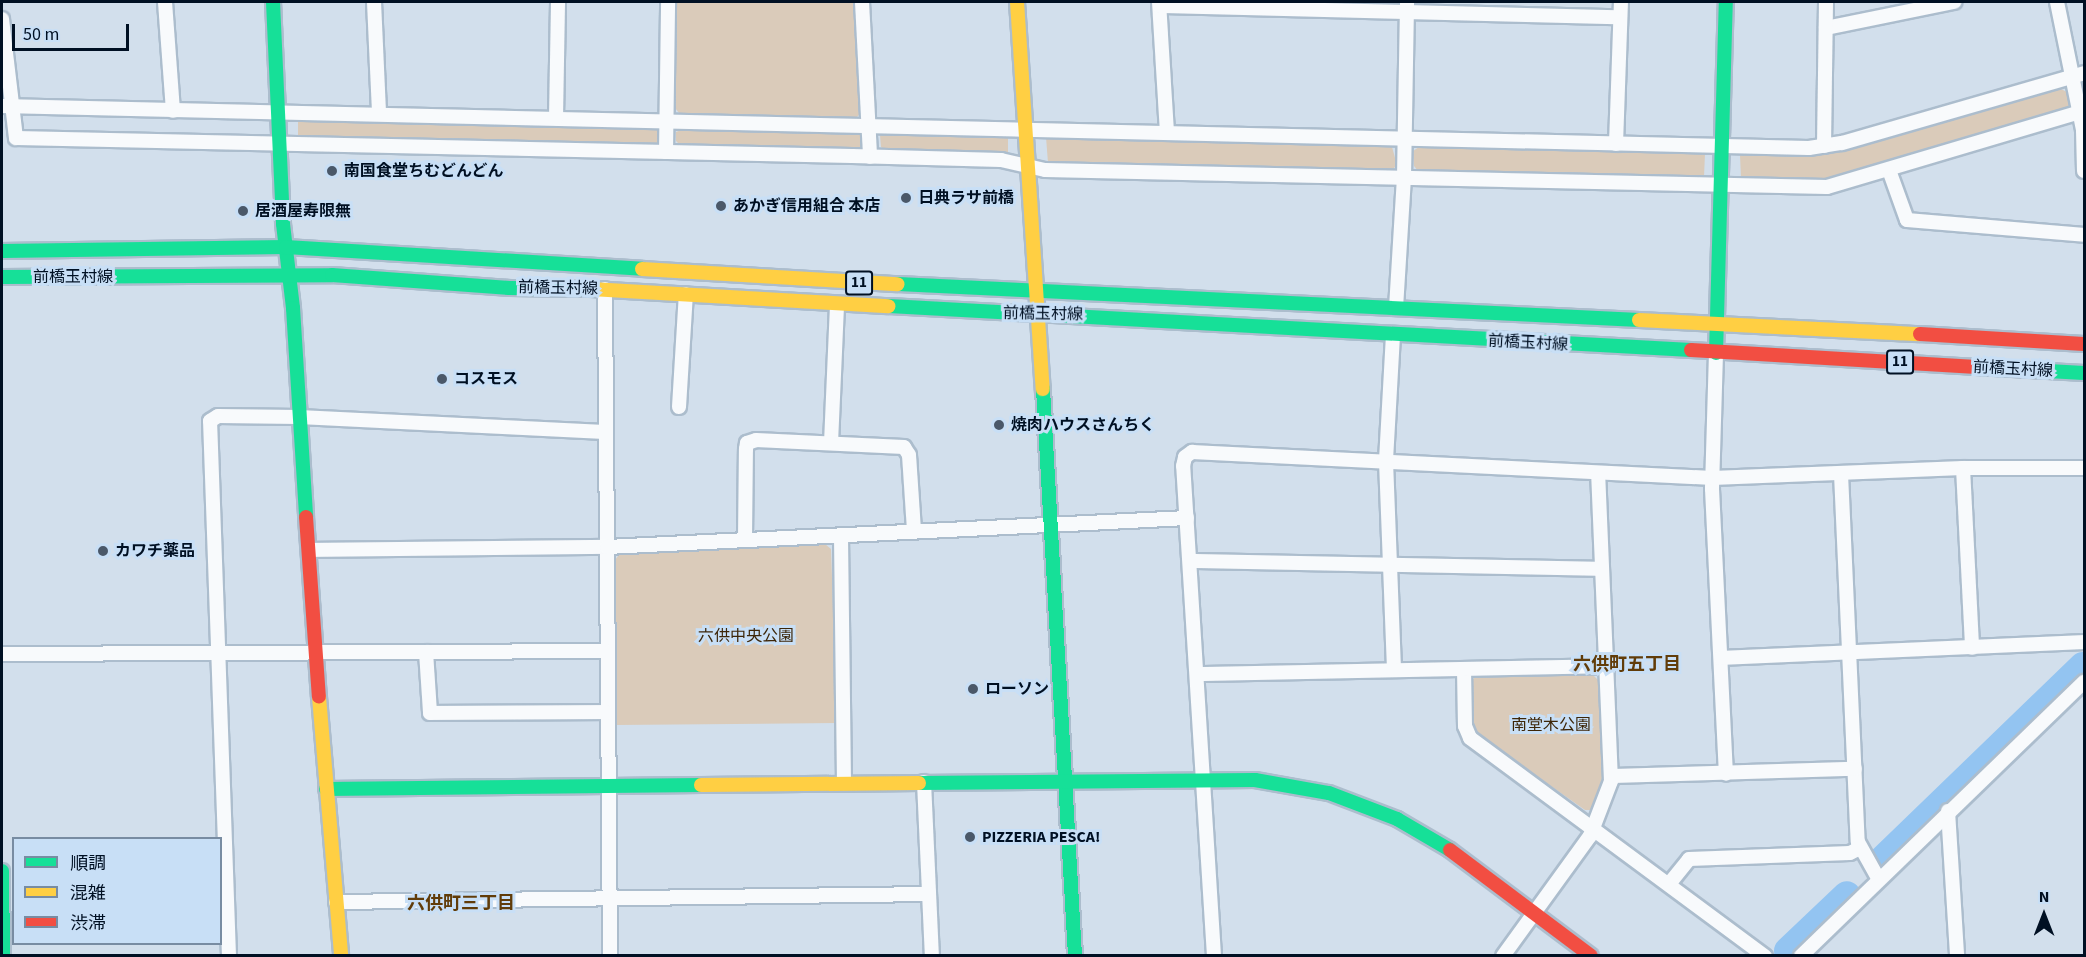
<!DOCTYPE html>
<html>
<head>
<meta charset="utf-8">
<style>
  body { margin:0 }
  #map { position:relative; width:2086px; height:957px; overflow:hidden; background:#d2dfec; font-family:"Source Sans 3","Noto Sans JP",sans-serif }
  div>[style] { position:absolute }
  .green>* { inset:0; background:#dacbba }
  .river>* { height:28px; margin:-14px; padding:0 14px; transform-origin:14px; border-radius:14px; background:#93c4f1 }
  .roads { filter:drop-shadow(2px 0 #acbdcd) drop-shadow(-2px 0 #acbdcd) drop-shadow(0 2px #acbdcd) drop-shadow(0 -2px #acbdcd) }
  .street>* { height:14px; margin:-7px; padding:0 7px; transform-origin:7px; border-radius:7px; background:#f8fafc }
  .fast>* { height:14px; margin:-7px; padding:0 7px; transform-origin:7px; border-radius:7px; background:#16e098 }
  .slow>* { height:14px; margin:-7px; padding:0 7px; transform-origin:7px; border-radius:7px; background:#ffcf43 }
  .jam>* { height:14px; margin:-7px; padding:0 7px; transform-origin:7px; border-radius:7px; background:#f24e42 }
  .dots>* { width:16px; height:16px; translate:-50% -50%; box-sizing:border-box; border:3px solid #c8dff6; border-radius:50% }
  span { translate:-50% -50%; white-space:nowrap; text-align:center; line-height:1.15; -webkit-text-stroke:6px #c8dff6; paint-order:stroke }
  .shield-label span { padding:2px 4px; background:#c8dff6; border:2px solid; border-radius:4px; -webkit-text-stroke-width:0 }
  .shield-label { font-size:15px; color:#001023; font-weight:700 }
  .poi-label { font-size:16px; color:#001023; font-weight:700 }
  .left { translate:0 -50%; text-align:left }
  .street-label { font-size:16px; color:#001023 }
  .park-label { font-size:16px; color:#3d2608 }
  .neighbourhood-label { font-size:18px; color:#613c09; font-weight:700 }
  .frame { position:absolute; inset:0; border:3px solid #001023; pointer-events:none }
  .legend { position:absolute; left:12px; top:837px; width:210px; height:108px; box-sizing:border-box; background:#c8dff6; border:2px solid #788ca2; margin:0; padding:8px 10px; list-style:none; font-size:18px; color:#001023 }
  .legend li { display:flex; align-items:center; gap:12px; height:30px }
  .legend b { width:30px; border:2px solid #788ca2 }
  .north { position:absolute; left:2014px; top:885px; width:60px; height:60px; -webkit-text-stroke:4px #c8dff6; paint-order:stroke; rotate:0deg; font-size:16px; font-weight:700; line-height:24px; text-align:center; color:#001023 }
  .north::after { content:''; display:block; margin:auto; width:21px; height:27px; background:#001023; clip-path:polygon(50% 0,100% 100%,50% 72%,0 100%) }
  .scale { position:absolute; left:12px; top:24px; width:117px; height:27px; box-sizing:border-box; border:3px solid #001023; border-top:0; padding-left:8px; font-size:18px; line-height:21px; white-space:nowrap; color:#001023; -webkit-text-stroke:4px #c8dff6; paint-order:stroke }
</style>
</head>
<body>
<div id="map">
  <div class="green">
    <i style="clip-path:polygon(677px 2px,856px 2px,862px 112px,856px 118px,680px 114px,675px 108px)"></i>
    <i style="clip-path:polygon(2059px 88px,2069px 93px,2073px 103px,2067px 110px,1834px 180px,1741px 178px,1740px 155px,1826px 155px)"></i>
    <i style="clip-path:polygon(298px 120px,657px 128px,661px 141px,657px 145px,298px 137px)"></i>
    <i style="clip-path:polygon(681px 130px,860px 133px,865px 135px,864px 147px,857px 151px,681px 146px,676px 141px,676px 132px)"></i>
    <i style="clip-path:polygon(886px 133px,1008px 136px,1008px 154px,887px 151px,881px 147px,880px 135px)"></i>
    <i style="clip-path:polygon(1046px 137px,1392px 147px,1397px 165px,1392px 170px,1374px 171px,1048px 163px)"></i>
    <i style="clip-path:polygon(1419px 147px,1705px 153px,1704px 177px,1419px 172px,1414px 166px,1413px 151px)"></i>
    <i style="clip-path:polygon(825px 544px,831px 549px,837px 723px,616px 725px,615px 560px,621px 552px)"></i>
    <i style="clip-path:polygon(1592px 674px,1599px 681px,1603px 775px,1592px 810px,1585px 810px,1478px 735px,1473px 726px,1472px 680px,1478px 675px)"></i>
  </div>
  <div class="river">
    <i style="left:1880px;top:862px;width:282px;rotate:-44deg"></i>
    <i style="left:1788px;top:951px;width:81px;rotate:-43.5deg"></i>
  </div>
  <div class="roads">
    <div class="street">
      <i style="left:165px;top:2px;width:109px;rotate:85.8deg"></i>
      <i style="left:374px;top:2px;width:112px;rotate:87.4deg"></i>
      <i style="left:862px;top:2px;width:155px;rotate:87deg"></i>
      <i style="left:1159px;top:2px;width:131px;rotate:86.5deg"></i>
      <i style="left:2057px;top:2px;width:131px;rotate:78.5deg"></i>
      <i style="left:2083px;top:130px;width:41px;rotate:88.6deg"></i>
      <i style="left:1160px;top:6px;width:460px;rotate:1.4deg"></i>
      <i style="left:2px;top:19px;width:120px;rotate:83.3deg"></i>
      <i style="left:16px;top:138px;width:836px;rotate:1.23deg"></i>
      <i style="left:852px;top:156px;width:149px;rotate:1.5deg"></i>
      <i style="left:1001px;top:160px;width:45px;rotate:12.8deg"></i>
      <i style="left:1045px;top:170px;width:782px;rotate:1.25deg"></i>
      <i style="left:1827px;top:187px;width:268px;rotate:-16.5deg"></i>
      <i style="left:1826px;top:28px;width:131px;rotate:-11.5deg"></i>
      <i style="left:2px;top:106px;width:1807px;rotate:1.33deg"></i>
      <i style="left:1809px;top:148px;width:33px;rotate:-9deg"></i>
      <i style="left:1842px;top:143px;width:252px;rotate:-16.1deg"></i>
      <i style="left:556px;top:118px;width:116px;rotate:-89deg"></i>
      <i style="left:1616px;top:144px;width:142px;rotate:-88deg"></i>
      <i style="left:1824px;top:146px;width:144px;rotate:-89.2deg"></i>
      <i style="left:666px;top:152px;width:150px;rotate:-89.2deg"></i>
      <i style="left:1889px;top:170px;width:53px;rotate:70.2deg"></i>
      <i style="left:1907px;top:220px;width:178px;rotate:4.8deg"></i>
      <i style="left:605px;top:289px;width:667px;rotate:89.57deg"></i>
      <i style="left:1396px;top:308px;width:131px;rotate:-86.5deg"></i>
      <i style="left:1404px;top:177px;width:175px;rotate:-89deg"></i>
      <i style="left:1393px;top:335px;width:126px;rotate:93.2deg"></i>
      <i style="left:1386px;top:461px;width:209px;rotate:87.8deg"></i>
      <i style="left:1716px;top:353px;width:136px;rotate:91.7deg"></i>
      <i style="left:1712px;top:489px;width:285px;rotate:87.2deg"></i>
      <i style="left:679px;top:407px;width:113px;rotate:-86.5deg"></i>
      <i style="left:831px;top:443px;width:139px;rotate:-87.5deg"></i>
      <i style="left:1963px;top:468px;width:180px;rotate:87.1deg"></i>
      <i style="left:1841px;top:474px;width:368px;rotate:87.4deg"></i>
      <i style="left:1858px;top:842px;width:41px;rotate:60.9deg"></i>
      <i style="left:841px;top:537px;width:245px;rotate:89.3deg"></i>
      <i style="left:745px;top:539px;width:90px;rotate:-89.4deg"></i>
      <i style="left:746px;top:449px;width:6px;rotate:-81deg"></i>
      <i style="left:747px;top:443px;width:9px;rotate:-18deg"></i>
      <i style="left:756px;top:440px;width:148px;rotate:2.7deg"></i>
      <i style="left:904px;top:447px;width:9px;rotate:58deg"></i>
      <i style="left:909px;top:455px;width:76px;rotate:86.2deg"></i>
      <i style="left:310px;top:550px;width:297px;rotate:-0.6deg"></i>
      <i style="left:607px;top:547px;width:581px;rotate:-2.86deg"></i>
      <i style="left:1190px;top:561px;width:412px;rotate:1.1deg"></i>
      <i style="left:426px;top:652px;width:61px;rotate:86.2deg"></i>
      <i style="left:430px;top:713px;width:176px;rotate:-0.3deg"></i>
      <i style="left:2px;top:654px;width:604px;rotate:-0.28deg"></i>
      <i style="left:1721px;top:658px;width:363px;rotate:-2.5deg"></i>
      <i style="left:1464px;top:669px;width:57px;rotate:89deg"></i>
      <i style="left:1465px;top:726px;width:13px;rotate:67deg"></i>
      <i style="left:1470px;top:738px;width:367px;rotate:36.5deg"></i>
      <i style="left:1198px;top:674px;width:409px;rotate:-1.1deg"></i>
      <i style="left:1612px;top:776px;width:243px;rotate:-1.7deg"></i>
      <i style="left:924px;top:782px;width:174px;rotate:87.4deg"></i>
      <i style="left:1948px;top:811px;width:145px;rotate:86.4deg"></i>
      <i style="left:1669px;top:884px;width:32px;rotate:-51deg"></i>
      <i style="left:1689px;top:859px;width:161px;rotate:-2.1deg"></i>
      <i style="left:1850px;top:853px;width:11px;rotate:-27deg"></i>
      <i style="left:336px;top:902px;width:593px;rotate:-0.77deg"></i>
      <i style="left:229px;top:956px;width:535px;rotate:-92.03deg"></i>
      <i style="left:210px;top:421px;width:9px;rotate:-32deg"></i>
      <i style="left:218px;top:416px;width:81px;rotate:0.7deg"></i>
      <i style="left:299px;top:417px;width:306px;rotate:2.8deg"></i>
      <i style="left:1214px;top:956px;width:491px;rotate:-93.6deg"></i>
      <i style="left:1183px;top:466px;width:9px;rotate:-77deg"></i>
      <i style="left:1185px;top:457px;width:9px;rotate:-36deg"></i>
      <i style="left:1192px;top:452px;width:521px;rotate:2.86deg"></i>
      <i style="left:1712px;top:478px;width:251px;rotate:-2.3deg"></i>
      <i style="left:1963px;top:468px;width:121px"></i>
      <i style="left:1503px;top:956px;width:148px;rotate:-54.1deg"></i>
      <i style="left:1590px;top:836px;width:59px;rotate:-69.1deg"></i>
      <i style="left:1611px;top:781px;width:307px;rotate:-92.4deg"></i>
      <i style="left:1801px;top:956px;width:394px;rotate:-44.1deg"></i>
    </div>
    <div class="fast">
      <i style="left:273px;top:2px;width:222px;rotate:87.4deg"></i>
      <i style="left:283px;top:224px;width:85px;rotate:83.2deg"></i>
      <i style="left:293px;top:308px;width:209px;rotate:86.4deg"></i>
      <i style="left:2px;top:251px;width:284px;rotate:-0.8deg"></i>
      <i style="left:286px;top:247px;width:357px;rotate:3.5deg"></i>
      <i style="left:2px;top:277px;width:330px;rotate:-0.3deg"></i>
      <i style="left:332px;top:275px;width:178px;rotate:4.2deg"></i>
      <i style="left:510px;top:288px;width:81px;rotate:0.7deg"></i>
      <i style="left:898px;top:284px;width:742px;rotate:2.78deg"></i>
      <i style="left:889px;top:306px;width:803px;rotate:3.14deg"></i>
      <i style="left:1716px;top:353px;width:351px;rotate:-88.4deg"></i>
      <i style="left:1976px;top:367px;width:108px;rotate:3.2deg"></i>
      <i style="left:1043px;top:389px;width:568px;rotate:86.77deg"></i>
      <i style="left:919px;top:783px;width:336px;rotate:-0.5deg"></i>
      <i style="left:1255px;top:780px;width:75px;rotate:10deg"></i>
      <i style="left:1329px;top:793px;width:73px;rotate:20.9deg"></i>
      <i style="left:1397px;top:819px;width:61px;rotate:30.3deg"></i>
      <i style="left:326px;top:789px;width:375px;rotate:-0.6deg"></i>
      <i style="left:2px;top:871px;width:85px;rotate:89.3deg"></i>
    </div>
    <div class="slow">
      <i style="left:1017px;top:2px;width:388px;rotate:86.2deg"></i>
      <i style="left:642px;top:269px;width:256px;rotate:3.4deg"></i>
      <i style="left:591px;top:289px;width:298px;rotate:3.3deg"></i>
      <i style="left:1639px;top:320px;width:281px;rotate:2.9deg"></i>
      <i style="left:319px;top:697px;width:260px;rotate:85.1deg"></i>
      <i style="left:701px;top:785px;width:218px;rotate:-0.5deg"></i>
    </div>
    <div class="jam">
      <i style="left:1920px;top:334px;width:164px;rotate:3.5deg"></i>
      <i style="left:1691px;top:350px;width:286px;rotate:3.4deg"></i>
      <i style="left:306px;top:517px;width:180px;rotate:85.9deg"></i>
      <i style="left:1450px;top:850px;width:176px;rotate:36.9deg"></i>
    </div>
  </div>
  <div class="dots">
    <i style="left:332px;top:171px;background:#4a5869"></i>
    <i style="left:906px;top:198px;background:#4a5869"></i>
    <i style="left:721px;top:206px;background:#4a5869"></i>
    <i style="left:243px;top:211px;background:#4a5869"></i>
    <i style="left:442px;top:379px;background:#4a5869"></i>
    <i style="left:999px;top:425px;background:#4a5869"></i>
    <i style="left:103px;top:551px;background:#4a5869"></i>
    <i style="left:973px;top:689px;background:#4a5869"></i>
    <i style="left:970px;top:837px;background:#4a5869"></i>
  </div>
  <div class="shield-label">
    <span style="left:859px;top:283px">11</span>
    <span style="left:1900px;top:362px">11</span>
  </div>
  <div class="poi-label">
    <span class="left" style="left:344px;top:171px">南国食堂ちむどんどん</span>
    <span class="left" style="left:918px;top:198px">日典ラサ前橋</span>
    <span class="left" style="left:733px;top:206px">あかぎ信用組合 本店</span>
    <span class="left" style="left:255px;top:211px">居酒屋寿限無</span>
    <span class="left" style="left:454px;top:379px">コスモス</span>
    <span class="left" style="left:1011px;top:425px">焼肉ハウスさんちく</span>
    <span class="left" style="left:115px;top:551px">カワチ薬品</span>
    <span class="left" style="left:985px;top:689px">ローソン</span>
    <span class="left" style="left:982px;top:837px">PIZZERIA PESCA!</span>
  </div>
  <div class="street-label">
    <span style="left:73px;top:277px">前橋玉村線</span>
    <span style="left:558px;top:288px;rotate:1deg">前橋玉村線</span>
    <span style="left:1043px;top:314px;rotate:1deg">前橋玉村線</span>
    <span style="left:1528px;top:343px;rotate:3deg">前橋玉村線</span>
    <span style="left:2013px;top:369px;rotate:3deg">前橋玉村線</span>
  </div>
  <div class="park-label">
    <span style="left:746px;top:636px">六供中央公園</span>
    <span style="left:1551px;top:725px">南堂木公園</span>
  </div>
  <div class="neighbourhood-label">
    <span style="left:1627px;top:665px">六供町五丁目</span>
    <span style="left:461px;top:904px">六供町三丁目</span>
  </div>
  <div class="frame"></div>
  <ul class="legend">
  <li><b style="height:8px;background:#16e098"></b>順調</li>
  <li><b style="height:8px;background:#ffcf43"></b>混雑</li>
  <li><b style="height:8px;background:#f24e42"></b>渋滞</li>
  </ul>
  <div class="north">N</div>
  <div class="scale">50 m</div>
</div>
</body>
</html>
